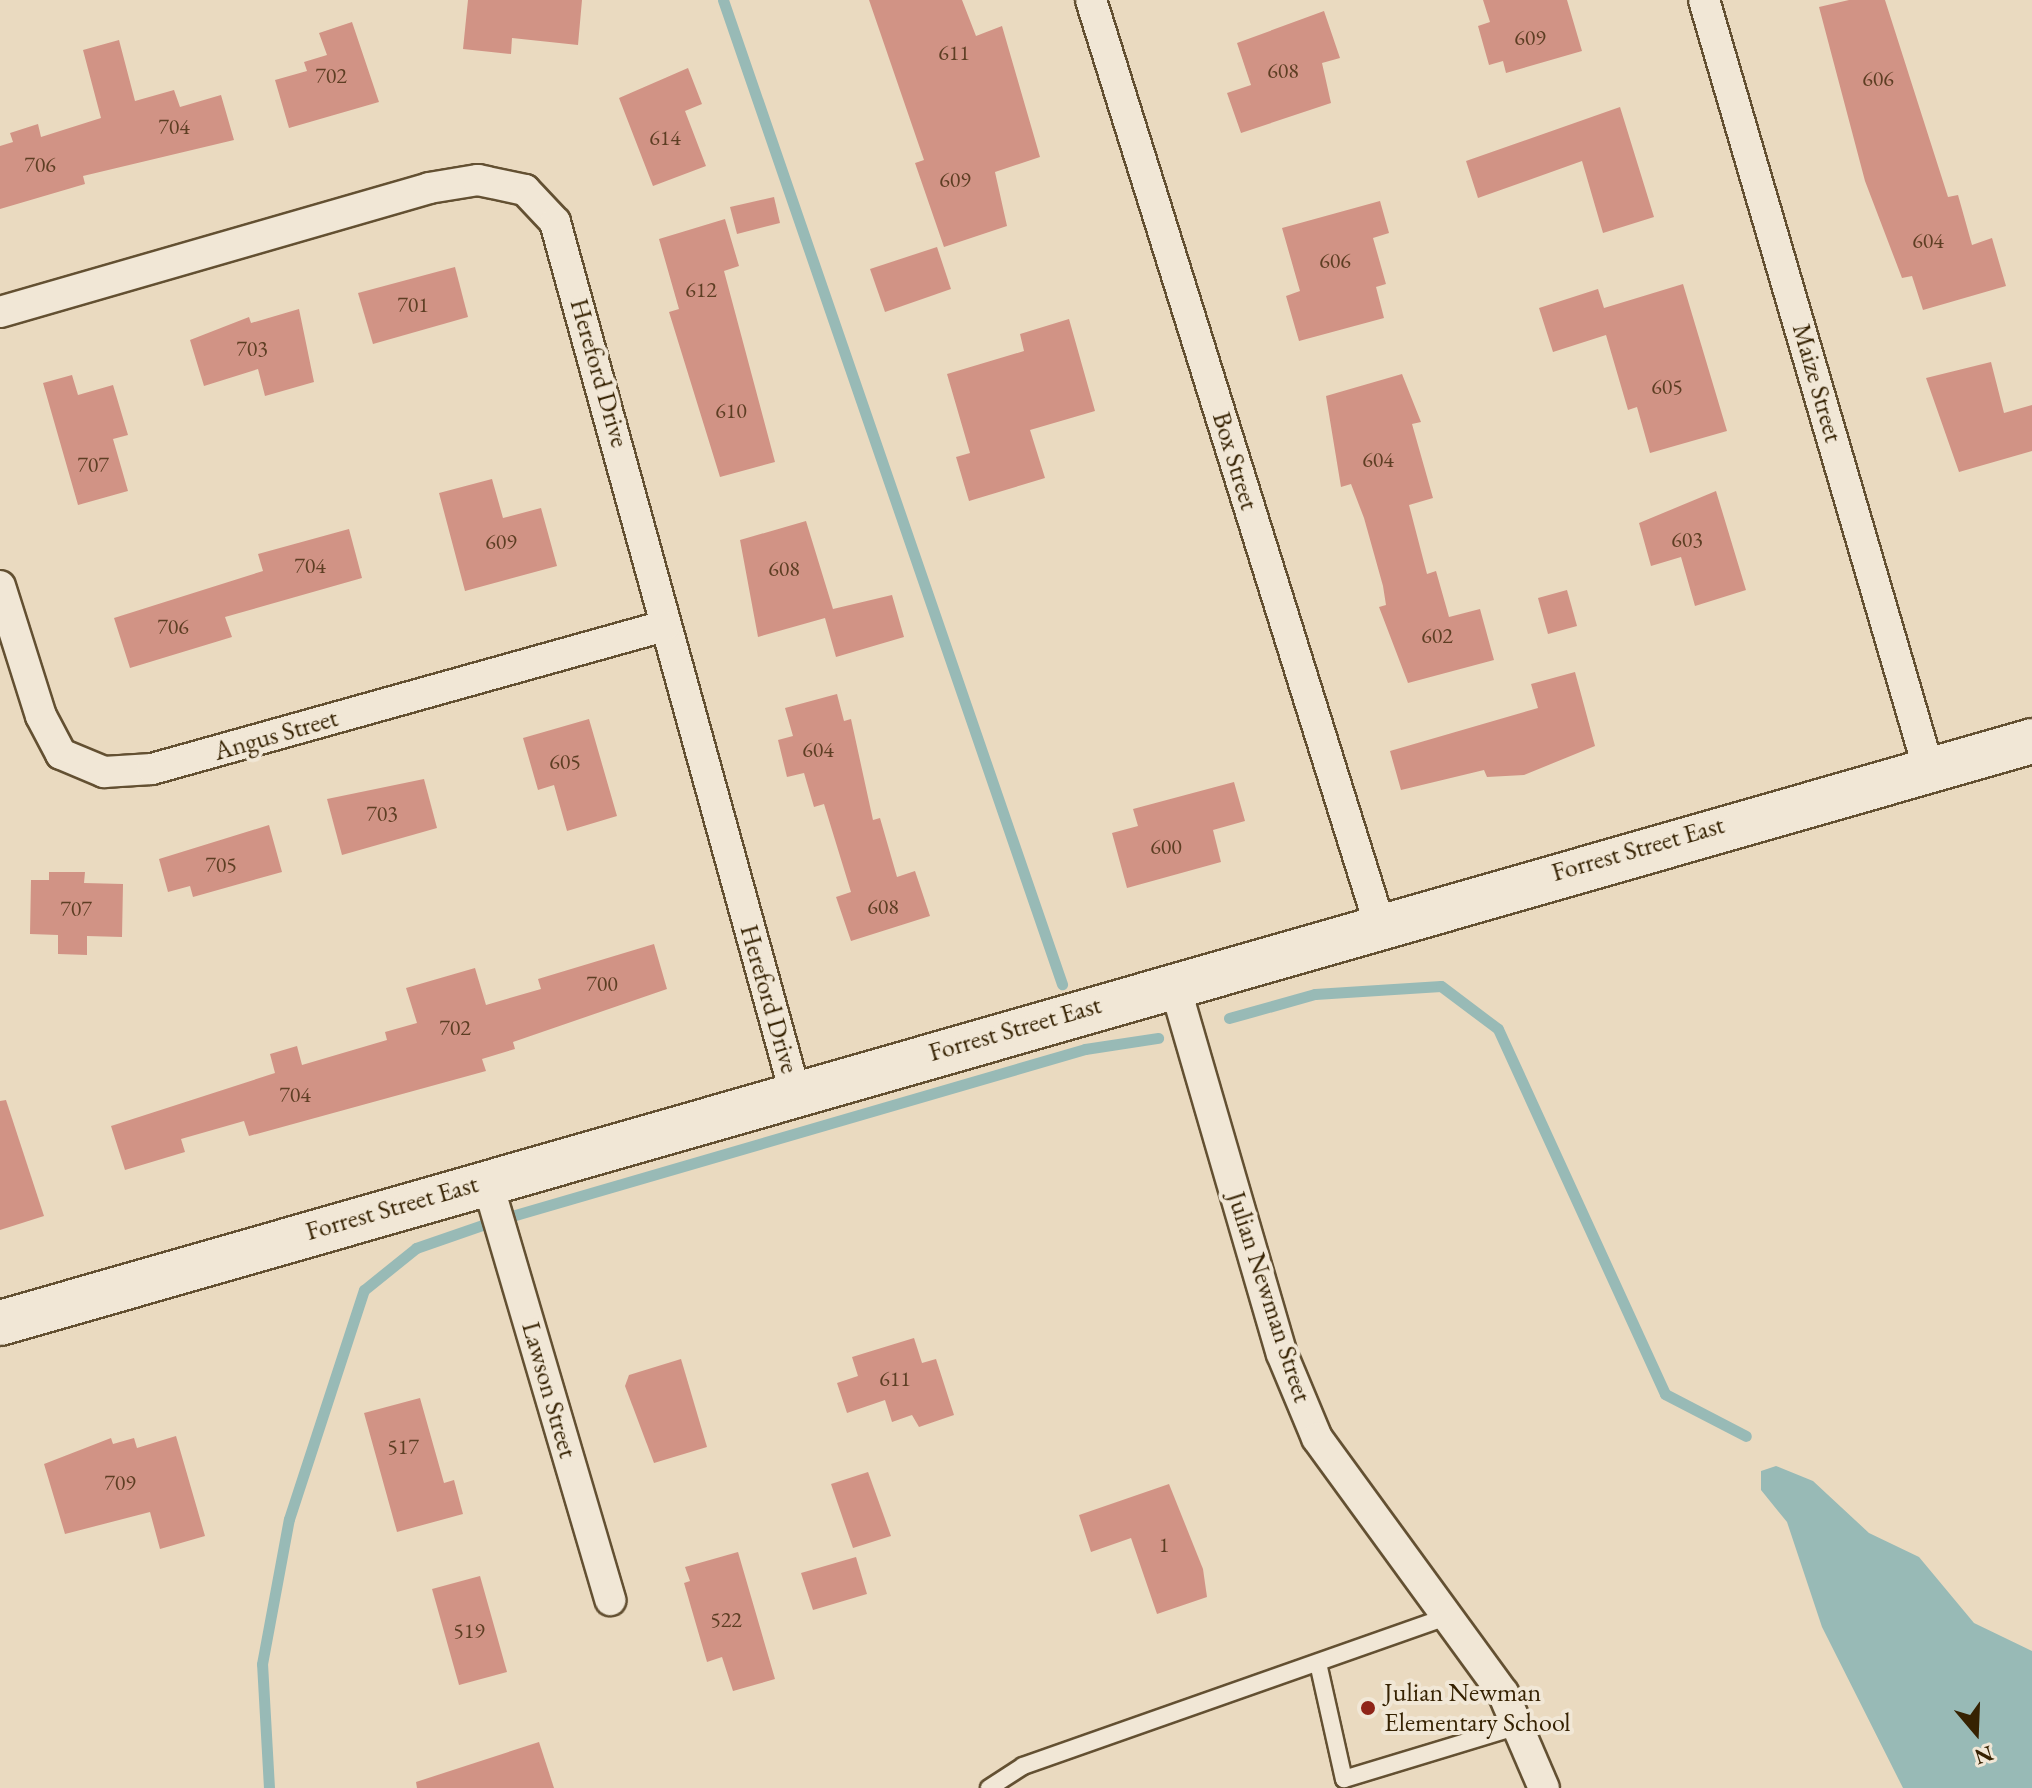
<!DOCTYPE html>
<html>
<head>
<meta charset="utf-8">
<style>
  body { margin:0 }
  #map { position:relative; width:2032px; height:1788px; overflow:hidden; background:#eadac0; font-family:"EB Garamond",serif }
  div>[style] { position:absolute }
  .water>* { inset:0; background:#98bab6 }
  .stream>* { height:11px; margin:-5.5px; padding:0 5.5px; transform-origin:5.5px; border-radius:5.5px; background:#98bab6 }
  .building>* { inset:0; background:#d19385 }
  .roads { filter:drop-shadow(2px 0 #635032) drop-shadow(-2px 0 #635032) drop-shadow(0 2px #635032) drop-shadow(0 -2px #635032) }
  .service>* { height:16px; margin:-8px; padding:0 8px; transform-origin:8px; border-radius:8px; background:#f1e7d6 }
  .minor>* { height:30px; margin:-15px; padding:0 15px; transform-origin:15px; border-radius:15px; background:#f1e7d6 }
  .secondary>* { height:44px; margin:-22px; padding:0 22px; transform-origin:22px; border-radius:22px; background:#f1e7d6 }
  .dots>* { width:22px; height:22px; translate:-50% -50%; box-sizing:border-box; border:4px solid #f1e7d6; border-radius:50% }
  span { translate:-50% -50%; white-space:nowrap; text-align:center; line-height:1.15; -webkit-text-stroke:8px #f1e7d6; paint-order:stroke }
  .number-label { font-size:22px; color:#5d3e23 }
  .number-label span { -webkit-text-stroke-width:0 }
  .street-label { font-size:26px; color:#362202 }
  .poi-label { font-size:26px; color:#362202 }
  .left { translate:0 -50%; text-align:left }
  .north { position:absolute; left:1936px; top:1692px; width:80px; height:80px; -webkit-text-stroke:6px #f1e7d6; paint-order:stroke; rotate:161deg; font-size:22px; font-weight:700; line-height:32px; text-align:center; color:#362202 }
  .north::after { content:''; display:block; margin:auto; width:28px; height:36px; background:#362202; clip-path:polygon(50% 0,100% 100%,50% 72%,0 100%) }
</style>
</head>
<body>
<div id="map">
  <div class="water">
    <i style="clip-path:polygon(1776px 1466px,1813px 1481px,1869px 1533px,1919px 1557px,1974px 1623px,2032px 1651px,2032px 1788px,1903px 1788px,1822px 1627px,1787px 1522px,1761px 1490px,1761px 1471px)"></i>
  </div>
  <div class="stream">
    <i style="left:723px;top:0;width:1041px;rotate:70.99deg"></i>
    <i style="left:1229px;top:1018px;width:89px;rotate:-15.6deg"></i>
    <i style="left:1315px;top:994px;width:126px;rotate:-3.6deg"></i>
    <i style="left:1441px;top:986px;width:71px;rotate:37deg"></i>
    <i style="left:1498px;top:1029px;width:401px;rotate:65.4deg"></i>
    <i style="left:1665px;top:1394px;width:91px;rotate:27.4deg"></i>
    <i style="left:269px;top:1788px;width:124px;rotate:-93.2deg"></i>
    <i style="left:262px;top:1664px;width:147px;rotate:-79.5deg"></i>
    <i style="left:289px;top:1519px;width:241px;rotate:-71.9deg"></i>
    <i style="left:364px;top:1290px;width:67px;rotate:-38.9deg"></i>
    <i style="left:416px;top:1248px;width:76px;rotate:-19.1deg"></i>
    <i style="left:488px;top:1223px;width:622px;rotate:-16.25deg"></i>
    <i style="left:1085px;top:1049px;width:74px;rotate:-8.6deg"></i>
  </div>
  <div class="building">
    <i style="clip-path:polygon(468px 0,582px 0,578px 45px,512px 38px,511px 54px,463px 49px)"></i>
    <i style="clip-path:polygon(869px 0,962px 0,976px 36px,1002px 26px,1040px 157px,995px 172px,1007px 226px,944px 247px,915px 163px,924px 160px)"></i>
    <i style="clip-path:polygon(1483px 0,1567px 0,1582px 51px,1506px 73px,1503px 61px,1489px 65px,1478px 26px,1490px 22px)"></i>
    <i style="clip-path:polygon(1849px 0,1885px 0,1948px 197px,1958px 195px,1972px 245px,1992px 238px,2006px 286px,1923px 310px,1912px 276px,1902px 278px,1865px 181px,1819px 7px)"></i>
    <i style="clip-path:polygon(1324px 11px,1340px 58px,1322px 63px,1331px 103px,1241px 133px,1227px 93px,1251px 85px,1237px 43px)"></i>
    <i style="clip-path:polygon(352px 22px,379px 102px,289px 128px,275px 80px,307px 71px,304px 62px,327px 55px,319px 33px)"></i>
    <i style="clip-path:polygon(119px 40px,135px 101px,174px 90px,180px 107px,221px 95px,234px 140px,83px 176px,85px 184px,0 209px,0 146px,13px 142px,10px 133px,38px 124px,41px 137px,101px 118px,83px 50px)"></i>
    <i style="clip-path:polygon(688px 68px,702px 104px,685px 111px,706px 166px,653px 186px,619px 98px)"></i>
    <i style="clip-path:polygon(1620px 107px,1654px 217px,1603px 233px,1582px 161px,1478px 198px,1466px 161px)"></i>
    <i style="clip-path:polygon(774px 197px,780px 223px,737px 234px,730px 207px)"></i>
    <i style="clip-path:polygon(1380px 201px,1389px 233px,1373px 238px,1386px 284px,1376px 287px,1384px 318px,1299px 341px,1286px 296px,1300px 291px,1282px 228px)"></i>
    <i style="clip-path:polygon(725px 219px,739px 266px,724px 271px,775px 462px,720px 477px,669px 312px,679px 309px,659px 239px)"></i>
    <i style="clip-path:polygon(937px 247px,951px 289px,885px 312px,870px 269px)"></i>
    <i style="clip-path:polygon(455px 267px,468px 317px,373px 344px,358px 293px)"></i>
    <i style="clip-path:polygon(1683px 284px,1727px 431px,1650px 453px,1637px 407px,1628px 410px,1606px 335px,1553px 352px,1539px 308px,1598px 289px,1604px 308px)"></i>
    <i style="clip-path:polygon(299px 309px,314px 382px,265px 396px,258px 369px,204px 386px,190px 340px,249px 317px,251px 323px)"></i>
    <i style="clip-path:polygon(1069px 319px,1095px 411px,1030px 430px,1045px 478px,969px 501px,956px 457px,970px 453px,947px 374px,1024px 351px,1020px 334px)"></i>
    <i style="clip-path:polygon(1991px 362px,2004px 413px,2032px 405px,2032px 451px,1959px 472px,1926px 378px)"></i>
    <i style="clip-path:polygon(1402px 374px,1421px 422px,1412px 424px,1433px 498px,1409px 505px,1427px 574px,1436px 571px,1449px 617px,1480px 609px,1494px 660px,1408px 683px,1379px 607px,1386px 605px,1383px 586px,1364px 518px,1351px 484px,1341px 487px,1326px 396px)"></i>
    <i style="clip-path:polygon(72px 375px,78px 395px,113px 385px,128px 435px,113px 439px,128px 491px,78px 505px,43px 383px)"></i>
    <i style="clip-path:polygon(492px 479px,503px 518px,541px 508px,557px 566px,465px 591px,439px 493px)"></i>
    <i style="clip-path:polygon(1716px 491px,1746px 590px,1695px 606px,1681px 557px,1651px 566px,1639px 523px)"></i>
    <i style="clip-path:polygon(806px 521px,833px 609px,892px 595px,904px 637px,836px 657px,825px 618px,758px 637px,740px 540px)"></i>
    <i style="clip-path:polygon(349px 529px,362px 578px,225px 617px,232px 637px,130px 668px,114px 618px,263px 571px,258px 554px)"></i>
    <i style="clip-path:polygon(1567px 590px,1577px 626px,1548px 634px,1538px 598px)"></i>
    <i style="clip-path:polygon(1575px 672px,1595px 746px,1524px 775px,1487px 777px,1484px 770px,1401px 790px,1390px 751px,1538px 708px,1531px 684px)"></i>
    <i style="clip-path:polygon(837px 694px,844px 721px,851px 719px,873px 820px,880px 818px,897px 877px,915px 871px,930px 916px,851px 941px,836px 897px,851px 892px,824px 804px,814px 807px,804px 773px,787px 777px,778px 740px,793px 736px,785px 708px)"></i>
    <i style="clip-path:polygon(589px 719px,617px 816px,567px 831px,554px 785px,538px 790px,523px 738px)"></i>
    <i style="clip-path:polygon(424px 779px,437px 828px,342px 855px,327px 799px)"></i>
    <i style="clip-path:polygon(1234px 782px,1245px 821px,1213px 830px,1221px 862px,1127px 888px,1112px 833px,1138px 826px,1133px 809px)"></i>
    <i style="clip-path:polygon(269px 825px,282px 872px,193px 897px,190px 886px,168px 892px,159px 859px)"></i>
    <i style="clip-path:polygon(49px 872px,85px 872px,84px 883px,123px 884px,122px 937px,87px 936px,87px 955px,58px 954px,58px 935px,30px 934px,31px 880px,49px 880px)"></i>
    <i style="clip-path:polygon(654px 944px,667px 989px,513px 1042px,515px 1049px,482px 1059px,486px 1071px,249px 1136px,244px 1121px,181px 1139px,185px 1152px,125px 1170px,111px 1126px,275px 1073px,270px 1054px,297px 1046px,302px 1065px,387px 1040px,385px 1032px,417px 1023px,406px 988px,475px 968px,486px 1005px,541px 989px,538px 979px)"></i>
    <i style="clip-path:polygon(6px 1100px,44px 1216px,0 1230px,0 1101px)"></i>
    <i style="clip-path:polygon(914px 1338px,922px 1363px,936px 1359px,954px 1415px,919px 1427px,912px 1415px,892px 1422px,885px 1400px,847px 1413px,837px 1383px,858px 1376px,852px 1357px)"></i>
    <i style="clip-path:polygon(681px 1359px,707px 1447px,654px 1463px,625px 1386px,629px 1375px)"></i>
    <i style="clip-path:polygon(420px 1398px,444px 1483px,454px 1480px,463px 1514px,397px 1532px,364px 1413px)"></i>
    <i style="clip-path:polygon(176px 1436px,205px 1536px,160px 1549px,150px 1512px,65px 1534px,44px 1464px,111px 1438px,113px 1444px,134px 1438px,137px 1448px)"></i>
    <i style="clip-path:polygon(868px 1472px,891px 1536px,853px 1548px,831px 1484px)"></i>
    <i style="clip-path:polygon(1169px 1484px,1203px 1569px,1207px 1597px,1157px 1614px,1131px 1538px,1091px 1552px,1079px 1515px)"></i>
    <i style="clip-path:polygon(738px 1552px,775px 1679px,733px 1691px,722px 1657px,707px 1662px,684px 1583px,690px 1581px,685px 1567px)"></i>
    <i style="clip-path:polygon(856px 1557px,867px 1594px,813px 1610px,801px 1573px)"></i>
    <i style="clip-path:polygon(480px 1576px,507px 1672px,459px 1685px,432px 1589px)"></i>
    <i style="clip-path:polygon(539px 1742px,554px 1788px,417px 1788px,416px 1782px)"></i>
  </div>
  <div class="roads">
    <div class="service">
      <i style="left:1318px;top:1663px;width:119px;rotate:77.4deg"></i>
      <i style="left:1344px;top:1779px;width:182px;rotate:-16.9deg"></i>
      <i style="left:989px;top:1788px;width:40px;rotate:-32.9deg"></i>
      <i style="left:1023px;top:1766px;width:453px;rotate:-19.4deg"></i>
    </div>
    <div class="minor">
      <i style="left:1091px;top:0;width:967px;rotate:72.67deg"></i>
      <i style="left:1704px;top:0;width:799px;rotate:73.72deg"></i>
      <i style="left:0;top:312px;width:447px;rotate:-16.1deg"></i>
      <i style="left:429px;top:188px;width:50px;rotate:-9.3deg"></i>
      <i style="left:478px;top:180px;width:48px;rotate:12deg"></i>
      <i style="left:525px;top:190px;width:44px;rotate:46.8deg"></i>
      <i style="left:555px;top:222px;width:903px;rotate:74.59deg"></i>
      <i style="left:0;top:586px;width:136px;rotate:72.5deg"></i>
      <i style="left:41px;top:716px;width:43px;rotate:62.2deg"></i>
      <i style="left:61px;top:754px;width:47px;rotate:22.7deg"></i>
      <i style="left:104px;top:772px;width:48px;rotate:-3.6deg"></i>
      <i style="left:152px;top:769px;width:532px;rotate:-15.6deg"></i>
      <i style="left:1174px;top:983px;width:386px;rotate:73.8deg"></i>
      <i style="left:1282px;top:1354px;width:91px;rotate:67.4deg"></i>
      <i style="left:1317px;top:1438px;width:316px;rotate:53.9deg"></i>
      <i style="left:1503px;top:1693px;width:103px;rotate:66.7deg"></i>
      <i style="left:487px;top:1181px;width:437px;rotate:73.6deg"></i>
    </div>
    <div class="secondary">
      <i style="left:0;top:1323px;width:2114px;rotate:-15.98deg"></i>
    </div>
  </div>
  <div class="dots">
    <i style="left:1368px;top:1708px;background:#8f2418"></i>
  </div>
  <div class="number-label">
    <span style="left:1530px;top:38px">609</span>
    <span style="left:954px;top:53px">611</span>
    <span style="left:1283px;top:71px">608</span>
    <span style="left:331px;top:76px">702</span>
    <span style="left:1878px;top:79px">606</span>
    <span style="left:174px;top:127px">704</span>
    <span style="left:665px;top:138px">614</span>
    <span style="left:40px;top:165px">706</span>
    <span style="left:955px;top:180px">609</span>
    <span style="left:1928px;top:241px">604</span>
    <span style="left:1335px;top:261px">606</span>
    <span style="left:701px;top:290px">612</span>
    <span style="left:413px;top:305px">701</span>
    <span style="left:252px;top:349px">703</span>
    <span style="left:1667px;top:387px">605</span>
    <span style="left:731px;top:411px">610</span>
    <span style="left:1378px;top:460px">604</span>
    <span style="left:93px;top:465px">707</span>
    <span style="left:1687px;top:540px">603</span>
    <span style="left:501px;top:542px">609</span>
    <span style="left:310px;top:566px">704</span>
    <span style="left:784px;top:569px">608</span>
    <span style="left:173px;top:627px">706</span>
    <span style="left:1437px;top:636px">602</span>
    <span style="left:818px;top:750px">604</span>
    <span style="left:565px;top:762px">605</span>
    <span style="left:382px;top:814px">703</span>
    <span style="left:1166px;top:847px">600</span>
    <span style="left:221px;top:865px">705</span>
    <span style="left:883px;top:907px">608</span>
    <span style="left:76px;top:909px">707</span>
    <span style="left:602px;top:984px">700</span>
    <span style="left:455px;top:1028px">702</span>
    <span style="left:295px;top:1095px">704</span>
    <span style="left:895px;top:1379px">611</span>
    <span style="left:403px;top:1447px">517</span>
    <span style="left:120px;top:1483px">709</span>
    <span style="left:1164px;top:1545px">1</span>
    <span style="left:726px;top:1620px">522</span>
    <span style="left:469px;top:1631px">519</span>
  </div>
  <div class="street-label">
    <span style="left:599px;top:373px;rotate:74deg">Hereford Drive</span>
    <span style="left:1817px;top:383px;rotate:74deg">Maize Street</span>
    <span style="left:1235px;top:461px;rotate:73deg">Box Street</span>
    <span style="left:276px;top:735px;rotate:-16deg">Angus Street</span>
    <span style="left:1638px;top:849px;rotate:-16deg">Forrest Street East</span>
    <span style="left:769px;top:999px;rotate:74deg">Hereford Drive</span>
    <span style="left:1015px;top:1029px;rotate:-16deg">Forrest Street East</span>
    <span style="left:392px;top:1208px;rotate:-16deg">Forrest Street East</span>
    <span style="left:1269px;top:1297px;rotate:72deg">Julian Newman Street</span>
    <span style="left:549px;top:1390px;rotate:74deg">Lawson Street</span>
  </div>
  <div class="poi-label">
    <span class="left" style="left:1384px;top:1708px">Julian Newman<br>Elementary School</span>
  </div>
  <div class="north">N</div>
</div>
</body>
</html>
